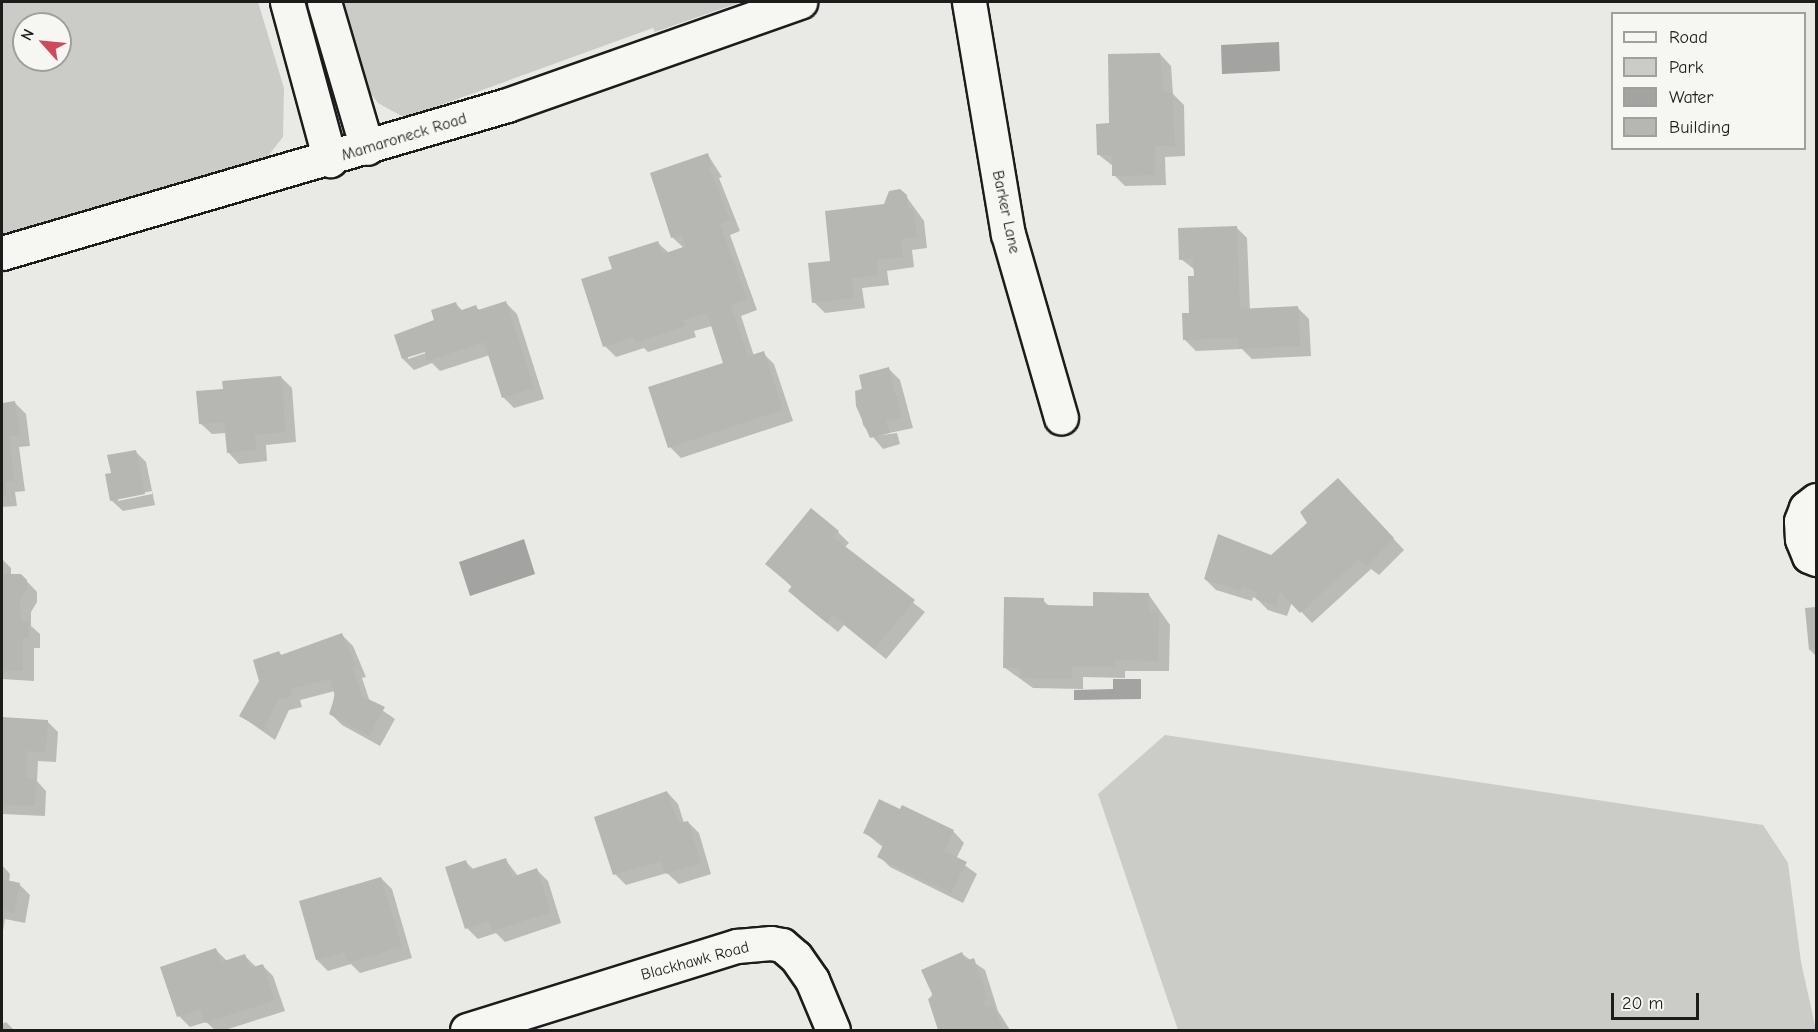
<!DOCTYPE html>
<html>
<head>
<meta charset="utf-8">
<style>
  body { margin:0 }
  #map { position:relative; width:1818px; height:1032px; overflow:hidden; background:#e9e9e5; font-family:"Comic Neue",sans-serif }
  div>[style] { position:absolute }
  .green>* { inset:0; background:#cbcbc7 }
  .water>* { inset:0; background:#a3a3a1 }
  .shadow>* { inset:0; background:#0003 }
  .building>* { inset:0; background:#b6b6b3 }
  .roads { filter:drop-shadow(2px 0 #1c1c1c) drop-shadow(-2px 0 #1c1c1c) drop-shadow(0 2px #1c1c1c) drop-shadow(0 -2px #1c1c1c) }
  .minor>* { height:33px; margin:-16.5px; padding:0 16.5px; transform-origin:16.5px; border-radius:16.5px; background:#f6f6f2 }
  .highway>* { height:33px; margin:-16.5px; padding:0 16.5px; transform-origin:16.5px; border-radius:16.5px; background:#f6f6f2 }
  span { translate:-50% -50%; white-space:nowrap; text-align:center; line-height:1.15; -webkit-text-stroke:6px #f6f6f2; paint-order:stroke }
  .street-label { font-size:16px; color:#1c1c1c }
  .frame { position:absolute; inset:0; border:3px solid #1c1c1c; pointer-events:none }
  .legend { position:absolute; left:1611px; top:12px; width:195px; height:138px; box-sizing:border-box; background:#f6f6f2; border:2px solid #9f9f9c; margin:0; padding:8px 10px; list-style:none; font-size:18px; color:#1c1c1c }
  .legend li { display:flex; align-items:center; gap:12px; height:30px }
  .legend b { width:30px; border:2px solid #9f9f9c }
  .north { position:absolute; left:12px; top:12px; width:60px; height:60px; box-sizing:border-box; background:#f6f6f2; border:2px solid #9f9f9c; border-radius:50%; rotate:297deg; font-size:16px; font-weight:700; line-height:24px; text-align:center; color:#1c1c1c }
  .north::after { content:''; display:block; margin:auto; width:21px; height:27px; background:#d1495b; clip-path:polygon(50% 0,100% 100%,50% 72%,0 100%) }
  .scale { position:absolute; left:1611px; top:993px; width:88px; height:27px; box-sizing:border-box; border:3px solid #1c1c1c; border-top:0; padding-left:8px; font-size:18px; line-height:21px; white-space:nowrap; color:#1c1c1c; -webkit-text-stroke:4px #f6f6f2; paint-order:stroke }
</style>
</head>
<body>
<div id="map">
  <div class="green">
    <i style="clip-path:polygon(evenodd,2px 2px,258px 2px,284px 88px,283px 137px,263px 162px,2px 236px,2px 2px,24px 24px,60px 24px,60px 60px,24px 60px,24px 24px)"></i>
    <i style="clip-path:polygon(336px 2px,741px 2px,655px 32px,653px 28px,405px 118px,378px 103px,357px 76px)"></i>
    <i style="clip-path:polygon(1165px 735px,1763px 825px,1788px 863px,1801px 962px,1816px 1030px,1178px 1030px,1098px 794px)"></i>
  </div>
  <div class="water">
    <i style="clip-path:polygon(1279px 42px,1280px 71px,1222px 74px,1221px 45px)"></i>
    <i style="clip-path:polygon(524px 539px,535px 574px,470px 596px,459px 562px)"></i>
    <i style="clip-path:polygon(1113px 679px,1141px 679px,1141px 699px,1074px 700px,1074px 690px,1113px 689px)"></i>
  </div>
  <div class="shadow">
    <i style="clip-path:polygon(1160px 54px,1171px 66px,1173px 94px,1184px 105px,1185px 156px,1165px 157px,1166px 185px,1125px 186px,1114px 175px,1113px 166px,1099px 155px,1110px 125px)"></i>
    <i style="clip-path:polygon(708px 155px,722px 177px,719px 178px,740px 231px,730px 235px,757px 310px,741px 316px,754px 356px,763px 353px,774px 364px,793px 421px,681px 458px,670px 447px,725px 364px,712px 326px,694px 331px,696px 337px,648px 352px,644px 348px,616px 357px,605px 346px,614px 270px,658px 243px,669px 253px,684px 248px,673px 238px,652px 174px)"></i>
    <i style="clip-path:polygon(906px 196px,924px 221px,927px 248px,912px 250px,914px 267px,887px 271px,889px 285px,862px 288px,865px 308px,825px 313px,814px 302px,832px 262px,885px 206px)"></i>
    <i style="clip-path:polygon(1236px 227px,1247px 238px,1250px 310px,1298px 308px,1309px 319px,1311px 356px,1252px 359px,1242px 349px,1196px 351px,1185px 340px,1195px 270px,1181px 259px)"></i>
    <i style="clip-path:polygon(evenodd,506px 303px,517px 314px,544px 399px,514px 408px,503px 397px,490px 355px,440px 371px,432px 363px,414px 370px,403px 359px,456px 304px,463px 311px,476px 307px,480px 311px,506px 303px,431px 348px,432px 351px,408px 359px,408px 356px,431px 348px)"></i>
    <i style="clip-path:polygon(889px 369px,900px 380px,913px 428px,875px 436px,897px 433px,900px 444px,883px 449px,863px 425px,857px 392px)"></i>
    <i style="clip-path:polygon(281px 377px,292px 388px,296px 442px,266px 445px,267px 461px,239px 464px,228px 452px,226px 433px,212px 434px,200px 423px,225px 391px)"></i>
    <i style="clip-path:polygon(15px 403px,26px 414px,30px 446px,19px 447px,25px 491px,15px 492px,17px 506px,2px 507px,2px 404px)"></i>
    <i style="clip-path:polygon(evenodd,135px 451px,146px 462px,155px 505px,123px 511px,111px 500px,113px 474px,135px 451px,152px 491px,152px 494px,118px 501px,118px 498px,152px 491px)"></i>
    <i style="clip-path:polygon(1349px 491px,1404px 550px,1379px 575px,1371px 569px,1312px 623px,1292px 602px,1287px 616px,1268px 610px,1257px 599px,1253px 597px,1252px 601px,1216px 590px,1205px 579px,1271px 557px)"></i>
    <i style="clip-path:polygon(838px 532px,849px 543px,844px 548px,925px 612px,886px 659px,844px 625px,838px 632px,801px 602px,790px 591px,793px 588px,767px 564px)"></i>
    <i style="clip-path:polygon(2px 559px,11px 568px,11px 575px,21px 575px,37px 592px,37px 602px,31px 612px,31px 626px,40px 634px,40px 648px,34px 648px,34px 681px,2px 679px)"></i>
    <i style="clip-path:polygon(1149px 595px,1170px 625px,1169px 671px,1125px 671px,1125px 678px,1083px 677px,1083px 689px,1033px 688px,1005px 668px,1043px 600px,1050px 607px,1095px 607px)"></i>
    <i style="clip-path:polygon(1816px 608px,1816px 656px,1810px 650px,1807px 609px)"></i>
    <i style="clip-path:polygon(342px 635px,353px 646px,366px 677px,362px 678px,370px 702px,395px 719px,380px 746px,342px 725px,331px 714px,335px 691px,300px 700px,302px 707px,289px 710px,275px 740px,241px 716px,279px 653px,282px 656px)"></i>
    <i style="clip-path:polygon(2px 719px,47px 721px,58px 732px,56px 762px,38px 761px,37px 781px,46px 791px,45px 816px,2px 814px)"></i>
    <i style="clip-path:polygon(667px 792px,678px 804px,684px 823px,688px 822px,699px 833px,711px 874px,679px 884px,667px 873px,626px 885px,615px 874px)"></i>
    <i style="clip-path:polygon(953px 831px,964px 843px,956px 859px,977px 874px,963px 903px,890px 867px,879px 856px,884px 848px,864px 832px)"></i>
    <i style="clip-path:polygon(505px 859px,518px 876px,537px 870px,548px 881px,561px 923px,505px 942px,496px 933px,478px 939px,467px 928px,466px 862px,474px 870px)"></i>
    <i style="clip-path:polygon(2px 865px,10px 874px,9px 882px,19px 884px,30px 895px,25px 923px,5px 919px,2px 937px)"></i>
    <i style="clip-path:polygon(381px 878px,392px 889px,412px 958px,360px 973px,351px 964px,328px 971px,317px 960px)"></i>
    <i style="clip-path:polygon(216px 950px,228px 962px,245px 956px,256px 967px,262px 965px,273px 976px,285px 1011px,225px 1030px,215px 1030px,206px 1022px,190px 1027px,179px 1016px)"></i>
    <i style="clip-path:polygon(962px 954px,985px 970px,998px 1011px,1010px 1030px,940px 1030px,929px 999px)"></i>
    <i style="clip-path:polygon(6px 1022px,14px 1030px,2px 1030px,2px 1024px)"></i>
  </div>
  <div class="building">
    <i style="clip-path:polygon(1160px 53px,1163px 92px,1173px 93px,1175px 146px,1155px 146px,1155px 175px,1112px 176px,1112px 155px,1097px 155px,1096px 124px,1109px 123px,1108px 54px)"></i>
    <i style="clip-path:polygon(708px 153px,712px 166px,709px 167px,730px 220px,720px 224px,747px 299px,731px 305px,748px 356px,764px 351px,783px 410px,668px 448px,648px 387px,723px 363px,707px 313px,684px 320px,685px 326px,636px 342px,634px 337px,603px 347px,581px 279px,612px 269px,608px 257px,658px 241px,663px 254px,686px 246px,682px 235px,671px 238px,650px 173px)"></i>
    <i style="clip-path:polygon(900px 189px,907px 195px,908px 209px,913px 209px,917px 237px,901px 239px,903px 257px,877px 260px,878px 275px,852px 278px,854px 298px,812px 303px,808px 263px,830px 261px,825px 211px,884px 204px,889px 191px)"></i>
    <i style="clip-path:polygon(1237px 226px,1240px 309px,1298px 306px,1300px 346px,1239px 349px,1238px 338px,1183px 340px,1182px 313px,1189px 313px,1188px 276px,1194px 276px,1193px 259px,1179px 260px,1178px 228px)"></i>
    <i style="clip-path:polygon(506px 301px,534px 388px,502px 398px,484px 342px,427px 361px,425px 352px,402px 359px,394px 335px,434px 320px,431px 310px,456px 302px,459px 311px,476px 305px,478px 310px)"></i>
    <i style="clip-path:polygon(889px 367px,902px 417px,886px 421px,890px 433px,870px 438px,856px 406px,855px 391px,862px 389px,859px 375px)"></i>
    <i style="clip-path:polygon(281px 376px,286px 432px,255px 435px,256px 450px,227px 453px,224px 422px,199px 424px,196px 391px,223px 389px,222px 381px)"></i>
    <i style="clip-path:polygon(15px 401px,20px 435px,9px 436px,14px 481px,5px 482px,6px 495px,2px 496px,2px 403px)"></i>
    <i style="clip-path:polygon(136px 450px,145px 494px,110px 501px,105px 474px,111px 473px,107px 455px)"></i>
    <i style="clip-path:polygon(1338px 478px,1394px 538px,1367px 566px,1359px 559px,1300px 613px,1280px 592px,1276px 606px,1256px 599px,1257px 592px,1242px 587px,1241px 591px,1204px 579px,1218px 534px,1271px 555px,1307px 523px,1300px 512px)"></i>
    <i style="clip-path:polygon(811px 508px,839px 531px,833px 537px,915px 600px,874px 649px,833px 615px,827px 623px,788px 591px,792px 586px,765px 564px)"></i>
    <i style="clip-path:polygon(2px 574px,21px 574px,27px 580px,27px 590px,20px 600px,21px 622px,29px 621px,29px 638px,23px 638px,23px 671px,2px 671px)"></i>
    <i style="clip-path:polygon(1093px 592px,1149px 593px,1149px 612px,1159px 613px,1158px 661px,1115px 660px,1115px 667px,1072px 667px,1072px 679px,1020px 678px,1020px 668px,1003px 668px,1004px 597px,1044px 598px,1044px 605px,1093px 606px)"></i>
    <i style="clip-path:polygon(1816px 607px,1816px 649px,1809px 650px,1805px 608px)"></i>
    <i style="clip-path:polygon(342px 633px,356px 666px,352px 667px,362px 696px,385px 707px,369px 736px,329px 714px,335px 696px,330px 679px,290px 689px,292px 696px,278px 699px,264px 730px,239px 716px,259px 681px,253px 660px,279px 651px,281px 655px)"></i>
    <i style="clip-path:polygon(2px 717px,48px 720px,46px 752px,27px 751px,26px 778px,36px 779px,35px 806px,2px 804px)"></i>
    <i style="clip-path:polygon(667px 791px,678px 823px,688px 821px,701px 863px,666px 874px,661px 861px,613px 875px,594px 817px)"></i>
    <i style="clip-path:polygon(879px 799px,900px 809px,902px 805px,954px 830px,944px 851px,967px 862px,951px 893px,877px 857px,884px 843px,863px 833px)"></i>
    <i style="clip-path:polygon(506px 858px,512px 877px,537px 868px,551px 912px,492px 931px,489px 921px,465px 929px,445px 867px,466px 860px,469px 870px)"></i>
    <i style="clip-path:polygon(381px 877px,402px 947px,347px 962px,344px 952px,316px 960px,299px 901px)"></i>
    <i style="clip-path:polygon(2px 879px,20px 883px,14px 913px,2px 910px)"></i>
    <i style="clip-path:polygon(216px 948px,221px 962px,245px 954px,250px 968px,263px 964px,275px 1000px,205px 1023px,200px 1009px,177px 1017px,160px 967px)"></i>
    <i style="clip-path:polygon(962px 952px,966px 961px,974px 958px,988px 1000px,983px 1001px,986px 1008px,993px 1005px,1004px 1030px,938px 1030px,928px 999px,933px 996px,921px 970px)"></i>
  </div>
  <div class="roads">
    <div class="minor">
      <i style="left:969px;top:2px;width:235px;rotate:80.5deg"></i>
      <i style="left:1008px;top:234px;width:191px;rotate:73.9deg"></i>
      <i style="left:2px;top:253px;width:526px;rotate:-16.33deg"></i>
      <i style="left:507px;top:105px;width:311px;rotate:-19.4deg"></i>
      <i style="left:1816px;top:500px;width:13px;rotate:141deg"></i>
      <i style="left:1806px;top:508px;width:14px;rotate:111deg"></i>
      <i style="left:1801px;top:521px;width:18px;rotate:87deg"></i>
      <i style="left:1802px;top:539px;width:18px;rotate:68deg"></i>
      <i style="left:1809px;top:556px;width:8px;rotate:23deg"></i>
      <i style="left:467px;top:1030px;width:283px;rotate:-17.3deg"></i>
      <i style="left:737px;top:946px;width:34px;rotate:-5deg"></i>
      <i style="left:771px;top:943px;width:11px;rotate:10deg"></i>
      <i style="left:782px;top:945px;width:18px;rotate:41deg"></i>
      <i style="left:796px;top:957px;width:28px;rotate:55deg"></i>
      <i style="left:812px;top:980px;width:54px;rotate:67.2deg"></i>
    </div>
    <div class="highway">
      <i style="left:287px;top:2px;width:164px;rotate:74.8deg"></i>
      <i style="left:324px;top:2px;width:152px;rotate:73.6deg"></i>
    </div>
  </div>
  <div class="street-label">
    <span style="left:404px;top:137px;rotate:-17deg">Mamaroneck Road</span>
    <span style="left:1006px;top:212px;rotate:78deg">Barker Lane</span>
    <span style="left:695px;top:961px;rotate:-15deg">Blackhawk Road</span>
  </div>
  <div class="frame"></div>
  <ul class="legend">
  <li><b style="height:8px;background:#f6f6f2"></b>Road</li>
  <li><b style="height:16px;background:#cbcbc7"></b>Park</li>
  <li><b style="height:16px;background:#a3a3a1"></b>Water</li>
  <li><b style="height:16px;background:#b6b6b3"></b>Building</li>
  </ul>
  <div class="north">N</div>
  <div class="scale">20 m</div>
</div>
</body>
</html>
